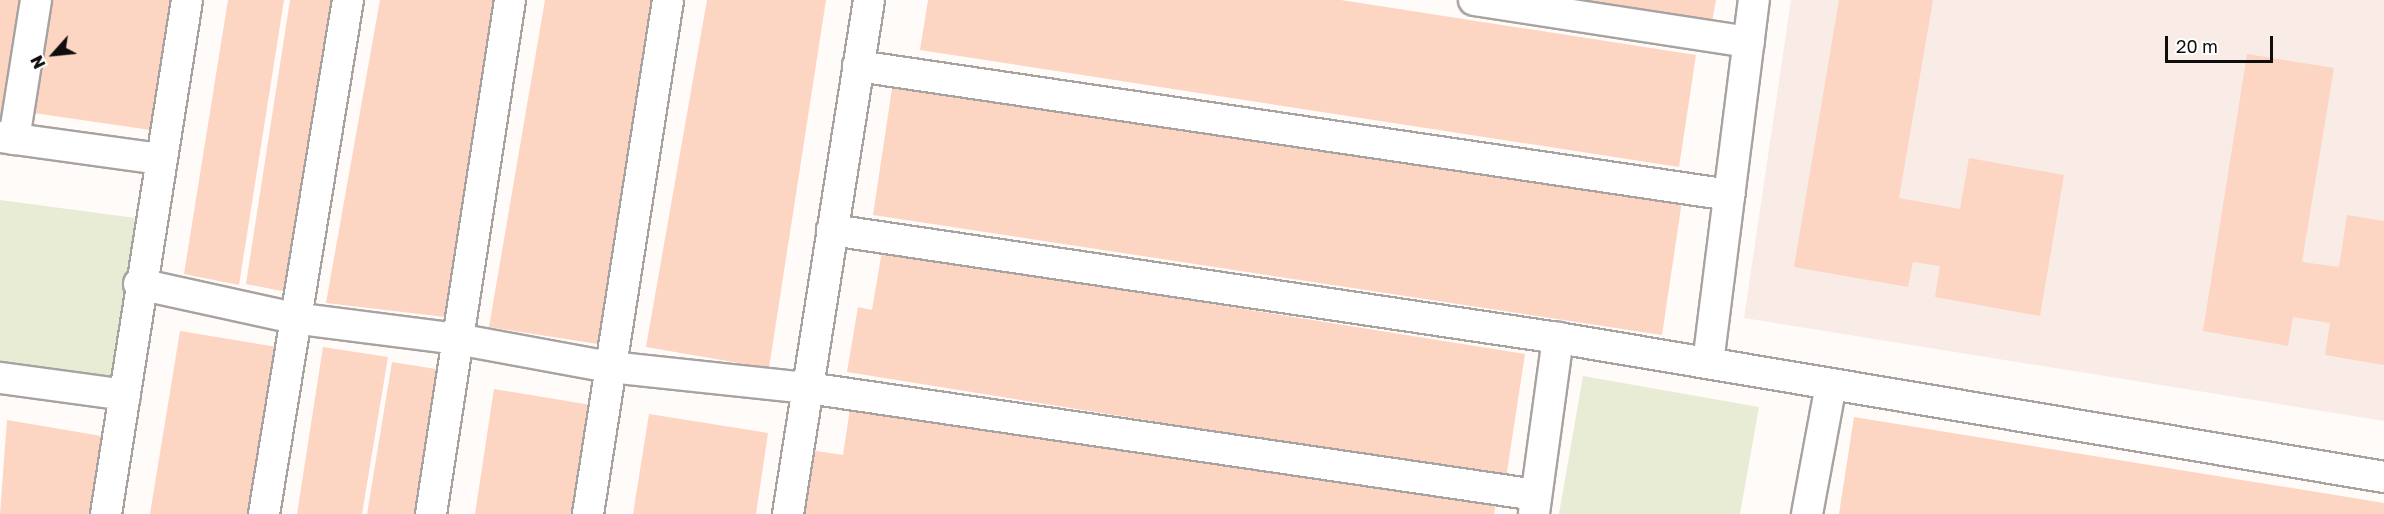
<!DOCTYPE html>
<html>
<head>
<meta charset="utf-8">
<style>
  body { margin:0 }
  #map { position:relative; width:2384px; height:514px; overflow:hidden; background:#fffbf9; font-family:"Golos Text",sans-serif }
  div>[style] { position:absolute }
  .built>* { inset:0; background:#f9ece7 }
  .green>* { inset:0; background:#e8ecd4 }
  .building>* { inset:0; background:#fcd5c3 }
  .roads { filter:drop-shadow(2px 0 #a8a3a1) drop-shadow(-2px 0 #a8a3a1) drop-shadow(0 2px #a8a3a1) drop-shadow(0 -2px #a8a3a1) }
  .street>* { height:30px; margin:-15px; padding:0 15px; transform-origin:15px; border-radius:15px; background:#fff }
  span { translate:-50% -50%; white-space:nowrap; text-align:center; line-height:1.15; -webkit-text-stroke:5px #fff; paint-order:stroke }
  .north { position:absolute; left:24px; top:24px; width:60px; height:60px; -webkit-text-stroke:4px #fff; paint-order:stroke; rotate:243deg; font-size:16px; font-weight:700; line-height:24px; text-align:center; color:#0f0e0d }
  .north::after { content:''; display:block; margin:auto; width:21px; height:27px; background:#0f0e0d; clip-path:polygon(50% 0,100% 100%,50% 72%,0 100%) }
  .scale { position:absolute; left:2165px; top:36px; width:108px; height:27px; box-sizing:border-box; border:3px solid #0f0e0d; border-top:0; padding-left:8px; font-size:18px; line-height:21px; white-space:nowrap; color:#0f0e0d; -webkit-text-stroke:4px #fff; paint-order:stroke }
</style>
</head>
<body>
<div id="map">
  <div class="built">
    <i style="clip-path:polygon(1791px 0,2384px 0,2384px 421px,1744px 318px)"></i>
  </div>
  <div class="green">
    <i style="clip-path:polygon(0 200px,143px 219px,123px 378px,0 362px)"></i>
    <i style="clip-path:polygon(1583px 376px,1759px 407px,1740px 514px,1559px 514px)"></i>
  </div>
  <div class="building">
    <i style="clip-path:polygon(0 0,35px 0,16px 124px,0 122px)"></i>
    <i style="clip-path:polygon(50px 0,182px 0,164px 132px,34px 113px)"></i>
    <i style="clip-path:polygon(228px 0,284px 0,239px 285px,184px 274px)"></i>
    <i style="clip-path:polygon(290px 0,348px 0,302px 295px,246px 284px)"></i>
    <i style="clip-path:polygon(380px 0,504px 0,454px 318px,326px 303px)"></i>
    <i style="clip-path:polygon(545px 0,665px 0,617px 347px,489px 327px)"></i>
    <i style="clip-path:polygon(707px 0,826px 0,769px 368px,646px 347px)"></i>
    <i style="clip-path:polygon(928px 0,1341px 0,1696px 55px,1679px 167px,920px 50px)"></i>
    <i style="clip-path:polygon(1584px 0,1716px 0,1712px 22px)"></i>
    <i style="clip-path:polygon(1839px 0,1933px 0,1899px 198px,1960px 209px,1969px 158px,2064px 175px,2040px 316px,1935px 297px,1940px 266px,1913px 262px,1908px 287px,1794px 267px)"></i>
    <i style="clip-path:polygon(2247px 54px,2334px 68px,2302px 262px,2339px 267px,2347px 215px,2384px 221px,2384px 365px,2325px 355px,2330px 323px,2293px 317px,2288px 346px,2203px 331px)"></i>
    <i style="clip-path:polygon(893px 82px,1682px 201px,1662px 335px,873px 215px)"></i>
    <i style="clip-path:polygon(882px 251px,1525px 354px,1506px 478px,847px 372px,858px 307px,872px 310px)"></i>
    <i style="clip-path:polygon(180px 331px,283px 348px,257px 514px,150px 514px)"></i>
    <i style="clip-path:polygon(323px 347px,388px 357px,362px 514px,297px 514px)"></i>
    <i style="clip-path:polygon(392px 362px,448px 371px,425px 514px,367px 514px)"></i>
    <i style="clip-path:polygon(494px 389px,609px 408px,593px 514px,475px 514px)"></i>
    <i style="clip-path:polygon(851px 402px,1497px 499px,1494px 514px,801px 514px,810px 450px,843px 455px)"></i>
    <i style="clip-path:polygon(649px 414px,768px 433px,756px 514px,633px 514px)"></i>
    <i style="clip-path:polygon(1854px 417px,2384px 503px,2384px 514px,1839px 514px)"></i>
    <i style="clip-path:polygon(7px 420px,113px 438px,101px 514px,0 514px)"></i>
  </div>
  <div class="roads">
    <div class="street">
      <i style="left:1474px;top:0;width:278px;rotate:8.7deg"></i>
      <i style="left:858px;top:66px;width:881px;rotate:8.42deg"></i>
      <i style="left:0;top:137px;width:162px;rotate:7.8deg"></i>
      <i style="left:14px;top:139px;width:141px;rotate:-81deg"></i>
      <i style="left:832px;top:230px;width:734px;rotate:8.46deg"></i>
      <i style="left:1558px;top:338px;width:838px;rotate:9.55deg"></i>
      <i style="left:139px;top:284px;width:158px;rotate:12.4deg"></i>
      <i style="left:293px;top:318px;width:165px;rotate:7.3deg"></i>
      <i style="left:457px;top:339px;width:156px;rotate:10.4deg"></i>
      <i style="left:610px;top:367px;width:199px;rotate:6.1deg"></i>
      <i style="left:808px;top:388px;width:736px;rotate:8.36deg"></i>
      <i style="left:1708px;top:363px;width:366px;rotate:-82.8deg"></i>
      <i style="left:0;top:378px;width:126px;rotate:7.7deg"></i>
      <i style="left:1534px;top:513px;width:177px;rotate:-82.2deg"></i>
      <i style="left:106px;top:514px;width:520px;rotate:-81.04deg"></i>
      <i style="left:264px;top:514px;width:521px;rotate:-80.72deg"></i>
      <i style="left:431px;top:514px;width:520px;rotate:-81.26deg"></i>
      <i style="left:588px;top:514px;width:520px;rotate:-81.15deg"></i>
      <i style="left:788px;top:514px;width:520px;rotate:-81.04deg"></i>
      <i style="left:1807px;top:514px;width:132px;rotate:-79.5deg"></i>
    </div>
  </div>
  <div class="north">N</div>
  <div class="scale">20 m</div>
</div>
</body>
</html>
